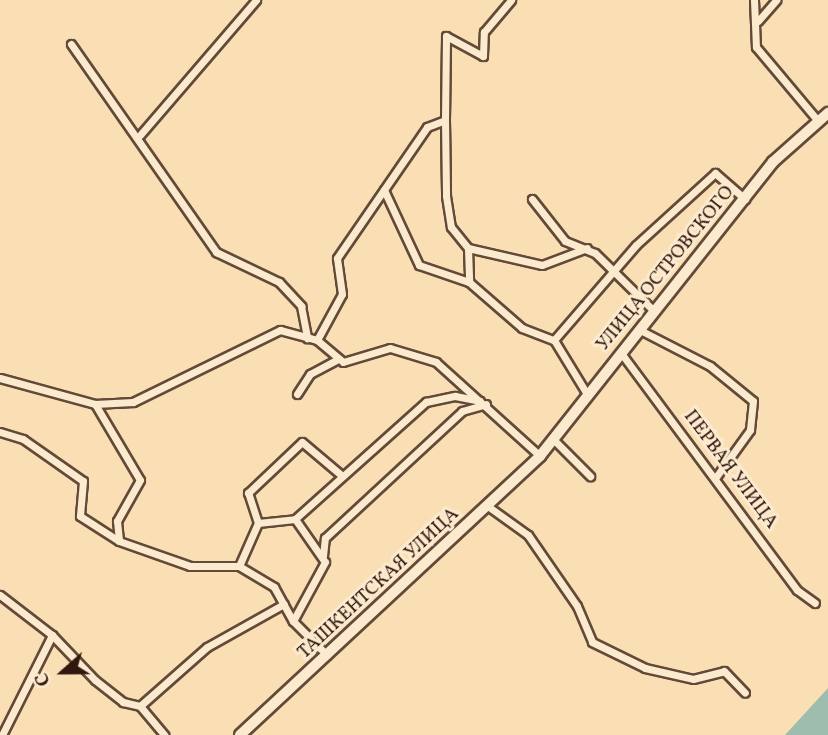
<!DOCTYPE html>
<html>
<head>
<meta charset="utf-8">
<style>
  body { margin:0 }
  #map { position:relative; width:828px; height:735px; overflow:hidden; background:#fadfb5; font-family:Vollkorn,serif }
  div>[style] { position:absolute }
  .water>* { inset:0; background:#9ebdad }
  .roads { filter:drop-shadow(2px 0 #634a38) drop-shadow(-2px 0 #634a38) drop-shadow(0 2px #634a38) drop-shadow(0 -2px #634a38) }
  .minor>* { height:7px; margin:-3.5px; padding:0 3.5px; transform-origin:3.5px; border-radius:3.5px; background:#fceacf }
  .secondary>* { height:10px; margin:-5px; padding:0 5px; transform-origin:5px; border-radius:5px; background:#fceacf }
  span { translate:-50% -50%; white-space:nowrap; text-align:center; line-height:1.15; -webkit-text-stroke:6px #fceacf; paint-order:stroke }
  .street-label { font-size:19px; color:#31180e }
  .north { position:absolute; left:28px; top:637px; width:70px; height:70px; -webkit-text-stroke:5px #fceacf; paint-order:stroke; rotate:249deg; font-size:19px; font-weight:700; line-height:28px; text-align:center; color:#31180e }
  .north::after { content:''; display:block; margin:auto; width:24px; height:32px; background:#31180e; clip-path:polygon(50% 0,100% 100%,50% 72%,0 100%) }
</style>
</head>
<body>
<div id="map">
  <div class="water">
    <i style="clip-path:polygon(828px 688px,828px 735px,785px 735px)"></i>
  </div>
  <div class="roads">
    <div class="minor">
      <i style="left:754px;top:0;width:47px;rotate:87.6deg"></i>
      <i style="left:756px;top:47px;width:97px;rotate:50deg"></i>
      <i style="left:758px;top:21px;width:28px;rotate:-49deg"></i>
      <i style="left:71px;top:44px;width:254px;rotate:55.1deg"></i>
      <i style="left:216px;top:252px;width:70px;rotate:25.5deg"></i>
      <i style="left:279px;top:282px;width:33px;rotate:47deg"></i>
      <i style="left:301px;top:306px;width:33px;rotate:79deg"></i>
      <i style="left:445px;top:120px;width:76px;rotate:89.2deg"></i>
      <i style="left:446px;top:196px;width:31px;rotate:81deg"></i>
      <i style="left:451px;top:227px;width:27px;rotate:51deg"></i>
      <i style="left:468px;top:248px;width:34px;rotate:88deg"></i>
      <i style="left:469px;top:282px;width:70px;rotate:41deg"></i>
      <i style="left:522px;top:328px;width:34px;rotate:21deg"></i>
      <i style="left:554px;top:340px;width:63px;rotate:58.6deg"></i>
      <i style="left:140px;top:135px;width:178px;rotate:-49.3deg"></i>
      <i style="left:384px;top:190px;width:83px;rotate:65deg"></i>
      <i style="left:419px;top:265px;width:53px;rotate:18.8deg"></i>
      <i style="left:532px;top:199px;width:53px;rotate:51.8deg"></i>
      <i style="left:565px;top:241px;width:32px;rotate:22deg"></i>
      <i style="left:595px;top:253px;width:83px;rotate:44.5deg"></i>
      <i style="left:468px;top:248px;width:76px;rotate:12.9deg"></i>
      <i style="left:542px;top:265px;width:48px;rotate:-20.7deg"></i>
      <i style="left:640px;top:330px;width:79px;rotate:27.2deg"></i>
      <i style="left:710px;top:366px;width:55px;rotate:39.1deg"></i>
      <i style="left:753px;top:401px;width:29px;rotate:96deg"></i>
      <i style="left:750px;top:430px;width:58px;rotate:125.9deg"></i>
      <i style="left:317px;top:340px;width:52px;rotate:-61.5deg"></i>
      <i style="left:342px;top:294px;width:36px;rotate:-98deg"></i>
      <i style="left:337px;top:258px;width:159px;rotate:-55.5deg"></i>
      <i style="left:427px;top:127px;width:19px;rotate:-21deg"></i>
      <i style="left:445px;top:120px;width:84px;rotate:-89.3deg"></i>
      <i style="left:446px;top:36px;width:42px;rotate:28.4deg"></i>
      <i style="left:483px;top:56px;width:24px;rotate:-88deg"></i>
      <i style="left:484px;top:32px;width:42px;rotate:-49.8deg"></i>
      <i style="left:554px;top:340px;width:125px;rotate:-49.2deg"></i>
      <i style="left:636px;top:245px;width:107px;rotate:-42.3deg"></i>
      <i style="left:715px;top:173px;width:40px;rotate:41deg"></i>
      <i style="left:621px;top:353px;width:295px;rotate:53.4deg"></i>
      <i style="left:797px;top:590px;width:22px;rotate:36deg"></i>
      <i style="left:0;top:378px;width:98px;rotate:15.3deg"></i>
      <i style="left:95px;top:404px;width:38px;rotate:-3deg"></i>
      <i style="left:133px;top:402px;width:164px;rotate:-26.1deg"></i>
      <i style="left:280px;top:330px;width:38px;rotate:15deg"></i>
      <i style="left:317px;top:340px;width:34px;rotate:40deg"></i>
      <i style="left:343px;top:362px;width:49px;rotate:-16.6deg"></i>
      <i style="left:390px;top:348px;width:48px;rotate:16.9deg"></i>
      <i style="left:436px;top:362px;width:140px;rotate:42.1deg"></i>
      <i style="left:297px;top:394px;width:24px;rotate:-57deg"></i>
      <i style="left:310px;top:374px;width:30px;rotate:-28deg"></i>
      <i style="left:95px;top:404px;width:88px;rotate:59.4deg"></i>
      <i style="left:140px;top:480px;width:47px;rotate:119.3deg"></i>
      <i style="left:117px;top:521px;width:20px;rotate:84deg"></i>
      <i style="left:0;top:432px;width:24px;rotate:17deg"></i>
      <i style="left:23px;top:439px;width:73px;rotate:35deg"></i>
      <i style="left:83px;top:481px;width:35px;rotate:95deg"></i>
      <i style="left:80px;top:516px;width:46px;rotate:32.7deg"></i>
      <i style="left:119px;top:541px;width:75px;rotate:19.4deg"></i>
      <i style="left:190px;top:566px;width:49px"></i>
      <i style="left:239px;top:566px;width:41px;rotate:31deg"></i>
      <i style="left:274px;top:587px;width:39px;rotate:61deg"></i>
      <i style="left:293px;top:621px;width:48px;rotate:45deg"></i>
      <i style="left:552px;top:438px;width:54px;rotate:45deg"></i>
      <i style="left:489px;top:507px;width:48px;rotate:35.7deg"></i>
      <i style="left:528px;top:535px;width:86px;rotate:55.4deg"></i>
      <i style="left:577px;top:606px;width:39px;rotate:67deg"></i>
      <i style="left:592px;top:642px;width:59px;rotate:26.1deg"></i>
      <i style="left:645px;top:668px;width:49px;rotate:12.9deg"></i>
      <i style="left:693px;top:679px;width:32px;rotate:-14deg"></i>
      <i style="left:724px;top:671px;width:30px;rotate:46deg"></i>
      <i style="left:295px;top:519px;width:176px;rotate:-41.8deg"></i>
      <i style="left:426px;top:402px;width:30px;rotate:-12deg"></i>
      <i style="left:455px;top:396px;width:25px;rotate:11deg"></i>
      <i style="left:258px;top:523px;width:32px;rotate:-108deg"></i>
      <i style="left:248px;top:493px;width:74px;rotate:-43.4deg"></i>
      <i style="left:302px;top:442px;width:50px;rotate:40.1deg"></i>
      <i style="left:323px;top:556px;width:18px;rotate:-84deg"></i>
      <i style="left:325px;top:538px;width:187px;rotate:-42.8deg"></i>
      <i style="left:462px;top:411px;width:25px;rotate:-16deg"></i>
      <i style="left:239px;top:566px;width:47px;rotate:-66.2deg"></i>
      <i style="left:258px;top:523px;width:37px;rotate:-6deg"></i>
      <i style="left:295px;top:519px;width:52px;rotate:55.1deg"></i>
      <i style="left:325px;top:562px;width:67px;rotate:118.5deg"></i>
      <i style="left:0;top:595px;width:66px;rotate:37.6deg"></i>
      <i style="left:52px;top:635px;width:62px;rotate:46.3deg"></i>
      <i style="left:95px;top:680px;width:36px;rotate:38deg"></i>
      <i style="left:123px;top:702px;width:17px;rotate:13deg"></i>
      <i style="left:140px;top:706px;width:38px;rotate:50deg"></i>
      <i style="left:140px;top:706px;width:89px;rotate:-41.4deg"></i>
      <i style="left:207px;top:647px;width:88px;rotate:-29.2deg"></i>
      <i style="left:2px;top:735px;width:112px;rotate:-63.4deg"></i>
    </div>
    <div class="secondary">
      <i style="left:240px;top:735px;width:410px;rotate:-42.9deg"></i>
      <i style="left:540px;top:456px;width:375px;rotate:-51.6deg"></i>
      <i style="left:773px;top:162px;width:74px;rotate:-41.7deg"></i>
    </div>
  </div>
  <div class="street-label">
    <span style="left:666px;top:269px;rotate:-51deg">УЛИЦА ОСТРОВСКОГО</span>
    <span style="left:730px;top:470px;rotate:53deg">ПЕРВАЯ УЛИЦА</span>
    <span style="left:379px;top:584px;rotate:-43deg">ТАШКЕНТСКАЯ УЛИЦА</span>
  </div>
  <div class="north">С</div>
</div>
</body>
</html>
